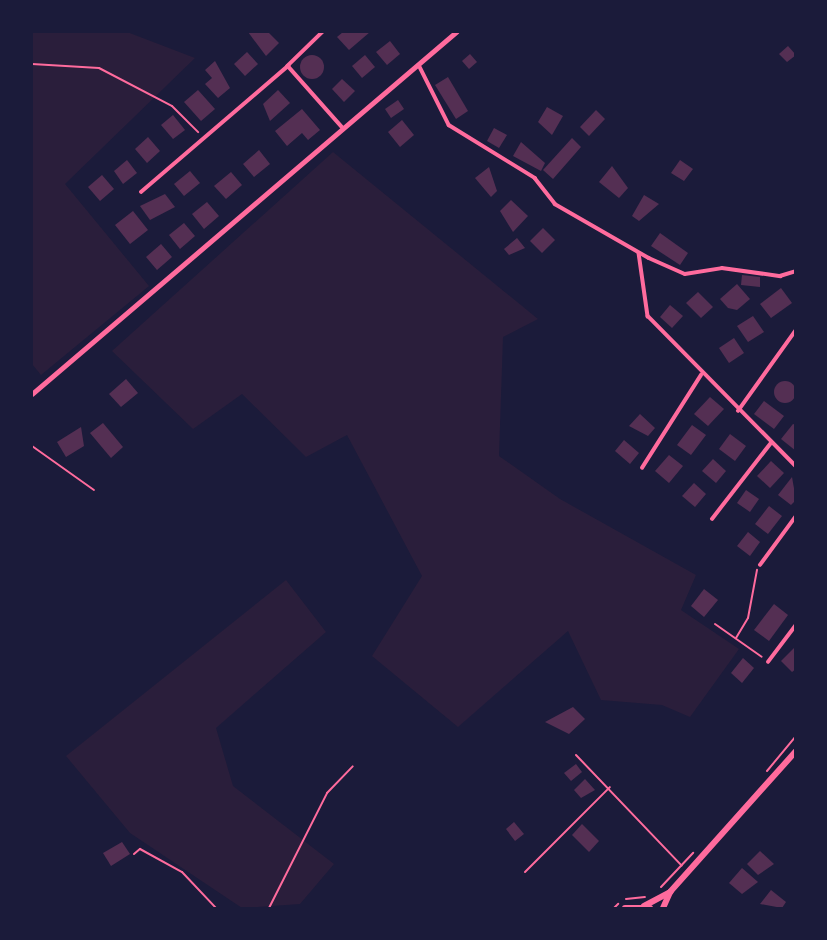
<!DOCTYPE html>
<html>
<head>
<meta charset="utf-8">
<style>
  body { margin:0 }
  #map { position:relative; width:827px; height:940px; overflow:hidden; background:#1b1b3a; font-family:Signika,sans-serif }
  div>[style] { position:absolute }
  .green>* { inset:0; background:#2a1e3b }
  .building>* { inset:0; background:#542f53 }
  .round { border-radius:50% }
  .path>* { height:2px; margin:-1px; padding:0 1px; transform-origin:1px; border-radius:1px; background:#ff6b9d }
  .service>* { height:2px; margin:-1px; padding:0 1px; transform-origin:1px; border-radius:1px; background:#ff6b9d }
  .minor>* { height:3.5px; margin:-1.75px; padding:0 1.75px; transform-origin:1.75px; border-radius:1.75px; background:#ff6b9d }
  .tertiary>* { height:4.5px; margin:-2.25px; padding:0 2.25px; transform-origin:2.25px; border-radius:2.25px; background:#ff6b9d }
  .primary>* { height:6px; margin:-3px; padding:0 3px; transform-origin:3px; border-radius:3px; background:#ff6b9d }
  span { translate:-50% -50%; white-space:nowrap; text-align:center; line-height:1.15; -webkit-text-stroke:5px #1b1b3a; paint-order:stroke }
  .frame { position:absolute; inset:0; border:33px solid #1b1b3a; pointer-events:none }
</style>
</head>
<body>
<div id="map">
  <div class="green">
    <i style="clip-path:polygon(32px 32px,127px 32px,195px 58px,65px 184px,149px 286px,41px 375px,32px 364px)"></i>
    <i style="clip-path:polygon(333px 152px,538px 319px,503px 337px,499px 456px,560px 499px,696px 575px,681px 610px,739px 649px,690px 717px,662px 705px,601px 700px,568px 631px,458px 727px,372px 656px,422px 576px,347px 435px,306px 457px,242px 394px,193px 429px,112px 351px)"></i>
    <i style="clip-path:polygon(286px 580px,326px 632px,216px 728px,233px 786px,334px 864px,300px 904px,242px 908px,130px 833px,66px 756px)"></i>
  </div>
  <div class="building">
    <i style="clip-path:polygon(248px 32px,268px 32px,279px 43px,266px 56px)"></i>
    <i style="clip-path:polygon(343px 32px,370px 32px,349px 50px,337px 37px)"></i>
    <i style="clip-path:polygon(390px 41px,400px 54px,387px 65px,376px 52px)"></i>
    <i style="clip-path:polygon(788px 46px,796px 55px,787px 62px,779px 54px)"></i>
    <i style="clip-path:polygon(247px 52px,258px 64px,245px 76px,234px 64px)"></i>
    <i style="clip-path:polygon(470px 54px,477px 62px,469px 69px,462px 61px)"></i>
    <i class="round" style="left:300px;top:55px;width:24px;height:24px"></i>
    <i style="clip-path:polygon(365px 55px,375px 67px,362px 78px,352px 66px)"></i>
    <i style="clip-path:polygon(215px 61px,230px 88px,218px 98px,205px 84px,212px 78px,205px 70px)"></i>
    <i style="clip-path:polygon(448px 77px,468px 111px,456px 119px,435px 85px)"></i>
    <i style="clip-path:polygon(342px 79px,355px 91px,344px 102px,332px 89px)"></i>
    <i style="clip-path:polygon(198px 90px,215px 109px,201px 121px,184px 102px)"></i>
    <i style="clip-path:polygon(278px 90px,290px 103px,270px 121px,263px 104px)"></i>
    <i style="clip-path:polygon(398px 100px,404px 109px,391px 118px,385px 109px)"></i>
    <i style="clip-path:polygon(547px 107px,563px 116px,552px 135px,538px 122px)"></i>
    <i style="clip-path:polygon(302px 109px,320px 130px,308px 140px,302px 133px,287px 146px,275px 131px)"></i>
    <i style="clip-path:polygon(596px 110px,605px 119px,589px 136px,580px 127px)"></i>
    <i style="clip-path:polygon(173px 115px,185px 130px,173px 139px,161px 125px)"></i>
    <i style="clip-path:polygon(402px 120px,414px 135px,400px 147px,388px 132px)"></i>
    <i style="clip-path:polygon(494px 128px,507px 135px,499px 148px,487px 141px)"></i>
    <i style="clip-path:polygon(148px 137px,160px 151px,147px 163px,135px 149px)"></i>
    <i style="clip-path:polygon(572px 138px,581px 147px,553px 179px,543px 170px)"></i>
    <i style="clip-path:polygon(521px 142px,545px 163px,541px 171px,513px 156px)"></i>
    <i style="clip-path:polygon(259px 150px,270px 164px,254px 177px,243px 164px)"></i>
    <i style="clip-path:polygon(127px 160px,137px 173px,123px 184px,114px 171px)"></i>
    <i style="clip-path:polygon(680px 160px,693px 169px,684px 181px,671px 173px)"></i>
    <i style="clip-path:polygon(612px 166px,628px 188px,619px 198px,599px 182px)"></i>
    <i style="clip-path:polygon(489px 167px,497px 191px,491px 197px,475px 178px)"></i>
    <i style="clip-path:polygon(190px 171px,200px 183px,184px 196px,174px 184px)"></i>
    <i style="clip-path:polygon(231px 172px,242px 185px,226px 199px,214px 186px)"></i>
    <i style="clip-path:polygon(102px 175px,114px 189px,100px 201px,88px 187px)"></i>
    <i style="clip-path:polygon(165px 194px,175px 207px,150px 220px,140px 206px)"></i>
    <i style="clip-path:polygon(644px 195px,659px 204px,639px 221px,632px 216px)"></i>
    <i style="clip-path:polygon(511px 200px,528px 216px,513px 232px,500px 211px)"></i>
    <i style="clip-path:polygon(207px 202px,219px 216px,204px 229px,192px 214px)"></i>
    <i style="clip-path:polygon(133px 211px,148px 230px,130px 244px,115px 225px)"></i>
    <i style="clip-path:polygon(184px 223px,195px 236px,180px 249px,169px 235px)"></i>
    <i style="clip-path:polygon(543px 228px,555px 240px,542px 253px,530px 241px)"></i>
    <i style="clip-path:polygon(660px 233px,688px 253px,680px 265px,651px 246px)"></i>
    <i style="clip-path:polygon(517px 238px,525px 248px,509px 255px,504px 249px)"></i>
    <i style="clip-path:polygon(161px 244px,172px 257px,157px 270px,146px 257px)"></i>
    <i style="clip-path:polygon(742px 275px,760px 277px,760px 287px,741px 285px)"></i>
    <i style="clip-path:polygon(737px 284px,750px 299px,737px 310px,728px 308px,720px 299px)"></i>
    <i style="clip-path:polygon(781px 288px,792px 303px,771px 318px,760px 304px)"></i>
    <i style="clip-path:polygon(698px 292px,713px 307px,701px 318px,686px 303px)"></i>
    <i style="clip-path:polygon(670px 305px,683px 316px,672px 328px,660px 317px)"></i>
    <i style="clip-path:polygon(753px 316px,764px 332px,748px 342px,737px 326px)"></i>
    <i style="clip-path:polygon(734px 338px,744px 353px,729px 363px,719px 348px)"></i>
    <i style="clip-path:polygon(126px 379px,138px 393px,121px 407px,109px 394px)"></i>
    <i class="round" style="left:774px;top:381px;width:22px;height:22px"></i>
    <i style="clip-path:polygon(710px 397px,724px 409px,708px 426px,694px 414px)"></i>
    <i style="clip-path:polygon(764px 401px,784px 416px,774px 429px,754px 414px)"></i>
    <i style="clip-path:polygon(640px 414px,655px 428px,648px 436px,629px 426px)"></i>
    <i style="clip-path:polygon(103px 423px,123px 447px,111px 458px,90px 433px)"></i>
    <i style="clip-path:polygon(793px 424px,796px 425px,796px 451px,781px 439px)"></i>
    <i style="clip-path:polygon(692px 425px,706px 435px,691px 455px,677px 445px)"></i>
    <i style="clip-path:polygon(81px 427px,84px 446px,66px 457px,57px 442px)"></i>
    <i style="clip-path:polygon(730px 434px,746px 446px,735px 461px,719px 449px)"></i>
    <i style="clip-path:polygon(624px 440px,639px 453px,630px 464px,615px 451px)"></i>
    <i style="clip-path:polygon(669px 455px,683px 466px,669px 483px,655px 471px)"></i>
    <i style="clip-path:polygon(713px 459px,726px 471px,716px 483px,702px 471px)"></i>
    <i style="clip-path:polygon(771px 461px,784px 473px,770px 488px,757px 476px)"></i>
    <i style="clip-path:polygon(792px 477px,796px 500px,791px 505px,778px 495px)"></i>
    <i style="clip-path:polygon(694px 483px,706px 494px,695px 507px,682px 496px)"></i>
    <i style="clip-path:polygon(746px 490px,759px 499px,750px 512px,737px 503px)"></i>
    <i style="clip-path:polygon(769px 506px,782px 516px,768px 534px,755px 524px)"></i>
    <i style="clip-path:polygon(748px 532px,760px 542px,750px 556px,737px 546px)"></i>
    <i style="clip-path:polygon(704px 589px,718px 600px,704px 617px,691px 606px)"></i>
    <i style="clip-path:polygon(774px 604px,788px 615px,769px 641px,754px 630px)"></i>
    <i style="clip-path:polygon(796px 646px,796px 669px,792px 672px,781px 661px)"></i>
    <i style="clip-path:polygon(743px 658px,754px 668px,742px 683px,731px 673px)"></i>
    <i style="clip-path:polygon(573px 707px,585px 719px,569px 734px,545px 722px)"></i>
    <i style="clip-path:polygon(576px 764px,582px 772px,571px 781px,564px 773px)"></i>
    <i style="clip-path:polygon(585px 779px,595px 790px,581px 798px,574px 790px)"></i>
    <i style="clip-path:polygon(514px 822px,524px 834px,515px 841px,506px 829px)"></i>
    <i style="clip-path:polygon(582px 824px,599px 841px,589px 852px,572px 835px)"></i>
    <i style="clip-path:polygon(122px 842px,130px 854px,111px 866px,103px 853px)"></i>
    <i style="clip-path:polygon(760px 851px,774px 864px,758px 875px,747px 864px)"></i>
    <i style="clip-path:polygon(742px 868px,758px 882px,742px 894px,729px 883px)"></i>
    <i style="clip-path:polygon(771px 890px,786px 902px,782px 908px,760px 904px)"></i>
  </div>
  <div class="path">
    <i style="left:32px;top:64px;width:67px;rotate:3.4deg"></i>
    <i style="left:99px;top:68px;width:82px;rotate:27.5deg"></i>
    <i style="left:172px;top:106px;width:37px;rotate:45deg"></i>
    <i style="left:32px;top:446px;width:76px;rotate:35.4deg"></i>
    <i style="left:715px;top:624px;width:57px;rotate:35.1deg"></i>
    <i style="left:736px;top:638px;width:23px;rotate:-59deg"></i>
    <i style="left:748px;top:618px;width:49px;rotate:-79.4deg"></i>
    <i style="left:576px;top:755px;width:153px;rotate:46.3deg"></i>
    <i style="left:767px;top:771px;width:45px;rotate:-50.4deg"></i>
    <i style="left:525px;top:872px;width:120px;rotate:-45deg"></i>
    <i style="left:661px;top:887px;width:47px;rotate:-46.7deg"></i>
    <i style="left:626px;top:899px;width:19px;rotate:-6deg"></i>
    <i style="left:269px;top:908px;width:129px;rotate:-63.2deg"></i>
    <i style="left:327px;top:793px;width:37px;rotate:-46deg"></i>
    <i style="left:614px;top:908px;width:6px;rotate:-45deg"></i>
  </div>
  <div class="service">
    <i style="left:134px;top:854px;width:8px;rotate:-40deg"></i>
    <i style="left:140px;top:849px;width:48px;rotate:28.7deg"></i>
    <i style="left:182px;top:872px;width:50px;rotate:46.6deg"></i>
  </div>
  <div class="minor">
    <i style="left:323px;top:32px;width:49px;rotate:135.8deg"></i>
    <i style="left:288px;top:66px;width:84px;rotate:48.4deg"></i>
    <i style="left:419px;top:65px;width:67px;rotate:63.4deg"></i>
    <i style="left:449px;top:125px;width:101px;rotate:31.6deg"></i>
    <i style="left:535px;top:178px;width:33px;rotate:52deg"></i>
    <i style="left:555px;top:204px;width:108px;rotate:29.9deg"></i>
    <i style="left:649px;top:258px;width:39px;rotate:24deg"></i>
    <i style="left:685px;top:274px;width:37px;rotate:-9deg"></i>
    <i style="left:722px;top:268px;width:59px;rotate:7.9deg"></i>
    <i style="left:780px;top:276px;width:17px;rotate:-17deg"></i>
    <i style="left:141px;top:192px;width:194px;rotate:-40.6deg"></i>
    <i style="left:639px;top:253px;width:64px;rotate:81.9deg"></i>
    <i style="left:648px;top:316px;width:211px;rotate:45.4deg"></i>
    <i style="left:738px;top:411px;width:100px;rotate:-54.4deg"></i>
    <i style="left:642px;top:468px;width:110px;rotate:-57.6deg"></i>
    <i style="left:712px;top:519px;width:96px;rotate:-52.2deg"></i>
    <i style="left:760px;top:565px;width:61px;rotate:-53.7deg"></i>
    <i style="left:768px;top:662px;width:46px;rotate:-52.9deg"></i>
  </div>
  <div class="tertiary">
    <i style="left:32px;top:394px;width:558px;rotate:-40.49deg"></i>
  </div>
  <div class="primary">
    <i style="left:644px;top:906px;width:30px;rotate:-28deg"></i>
    <i style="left:625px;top:908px;width:25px"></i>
    <i style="left:663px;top:908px;width:17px;rotate:-66deg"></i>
    <i style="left:670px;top:892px;width:189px;rotate:-48.2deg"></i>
  </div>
  <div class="frame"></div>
</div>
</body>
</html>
